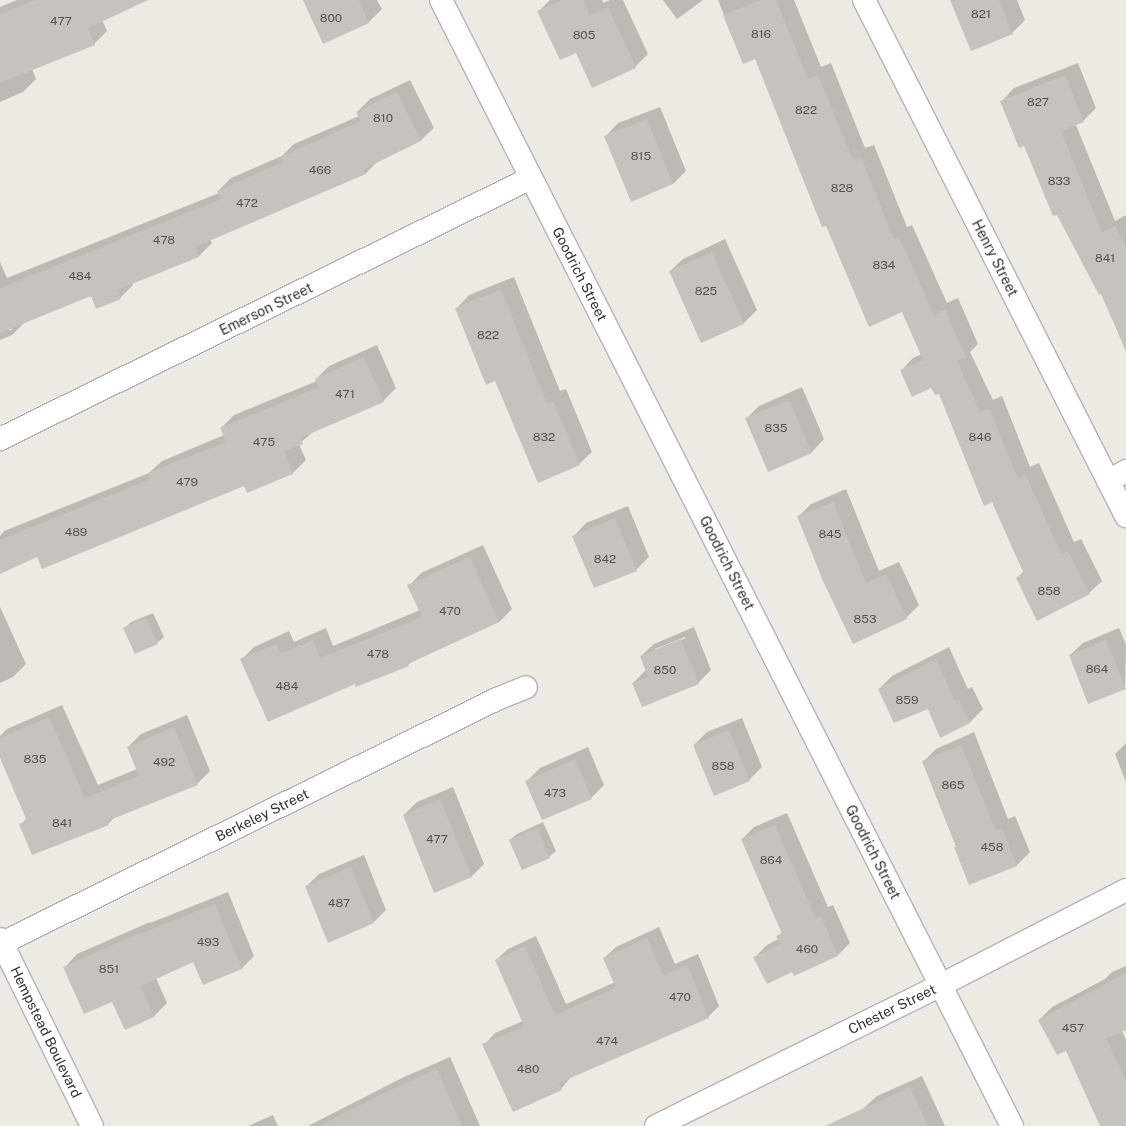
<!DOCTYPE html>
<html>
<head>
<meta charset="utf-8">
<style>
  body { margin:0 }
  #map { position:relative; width:1126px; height:1126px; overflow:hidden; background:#ede9e3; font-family:"Public Sans",sans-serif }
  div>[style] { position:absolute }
  .shadow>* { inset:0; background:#0003 }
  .building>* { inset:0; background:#c6c3be }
  .roads { filter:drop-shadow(1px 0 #b3b4bc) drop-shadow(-1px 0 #b3b4bc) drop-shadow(0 1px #b3b4bc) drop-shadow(0 -1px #b3b4bc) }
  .street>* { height:22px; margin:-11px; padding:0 11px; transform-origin:11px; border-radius:11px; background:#fff }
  span { translate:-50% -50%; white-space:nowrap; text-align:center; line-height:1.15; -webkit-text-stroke:4px #fff; paint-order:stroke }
  .number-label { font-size:12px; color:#545352 }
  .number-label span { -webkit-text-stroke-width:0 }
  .street-label { font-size:14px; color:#2e2e2e }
</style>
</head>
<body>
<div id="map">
  <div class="shadow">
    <i style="clip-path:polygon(17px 0,138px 0,102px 20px,107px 31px,94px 44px,32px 69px,36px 79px,23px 92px,0 102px,0 7px)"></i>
    <i style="clip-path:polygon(304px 0,377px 0,382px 9px,369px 22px,324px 43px)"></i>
    <i style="clip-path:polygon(550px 0,602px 0,603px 3px,610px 0,623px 0,648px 54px,635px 67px,538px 12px)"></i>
    <i style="clip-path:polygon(663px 0,703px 0,677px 19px)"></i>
    <i style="clip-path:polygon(718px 0,794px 0,821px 67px,831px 63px,865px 148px,874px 145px,907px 227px,912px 225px,947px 303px,958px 298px,978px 344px,970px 352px,993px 400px,1002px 396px,1030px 467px,1039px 463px,1074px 542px,1081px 539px,1102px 581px,1089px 593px,1017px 578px,1024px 571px,993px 501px,939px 392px,901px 371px,913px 358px,922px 354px,902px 311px,755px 58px,743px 63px)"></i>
    <i style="clip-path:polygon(956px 0,1017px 0,1025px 20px,1012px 33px)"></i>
    <i style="clip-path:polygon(1078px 63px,1096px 108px,1083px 121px,1076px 125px,1115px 221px,1126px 215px,1126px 352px,1102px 292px,1002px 101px,1014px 88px)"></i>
    <i style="clip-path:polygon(evenodd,410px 80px,434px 128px,421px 140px,377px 162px,366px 173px,210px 239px,212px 243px,199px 256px,132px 283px,133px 285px,120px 298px,92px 295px,25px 322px,12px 335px,0 340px,0 262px,7px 278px,219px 193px,218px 191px,231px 178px,282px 156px,294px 144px,359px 116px,357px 112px,370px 99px,410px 80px,7px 324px,9px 324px,12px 330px,9px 330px,7px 324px)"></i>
    <i style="clip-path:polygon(660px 107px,686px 171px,673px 184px,606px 136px,618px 123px)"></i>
    <i style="clip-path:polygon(725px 239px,757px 310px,744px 323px,702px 342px,670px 271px,683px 259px)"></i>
    <i style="clip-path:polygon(514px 277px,560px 391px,566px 389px,592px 452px,579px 464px,495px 380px,457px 308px,469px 295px)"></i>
    <i style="clip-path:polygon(377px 345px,396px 388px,383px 401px,313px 432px,299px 444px,306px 460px,293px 473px,247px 492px,244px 485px,37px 556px,0 573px,0 536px,4px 531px,149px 473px,162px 461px,224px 435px,221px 428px,234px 415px,317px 381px,316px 379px,329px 366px)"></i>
    <i style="clip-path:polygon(802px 387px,824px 439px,812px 452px,746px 419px,759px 406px)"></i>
    <i style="clip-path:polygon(846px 489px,879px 571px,899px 562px,919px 605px,906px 618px,853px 643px,798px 517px,811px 504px)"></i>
    <i style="clip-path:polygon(628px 506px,649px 557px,636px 570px,574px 536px,586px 523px)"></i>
    <i style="clip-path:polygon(483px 545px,512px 609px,499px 622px,412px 661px,408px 665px,356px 682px,241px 660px,254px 647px,289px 631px,294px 642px,326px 628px,333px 646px,420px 610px,409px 586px,421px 573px)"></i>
    <i style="clip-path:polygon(0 607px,26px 664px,13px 677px,0 683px)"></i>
    <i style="clip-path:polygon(153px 613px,164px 637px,157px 643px,124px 629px,131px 622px)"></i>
    <i style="clip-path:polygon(evenodd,694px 627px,711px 670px,698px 683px,633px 683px,646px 670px,641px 656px,654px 644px,694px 627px,685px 637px,686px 638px,655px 651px,655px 649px,685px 637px)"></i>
    <i style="clip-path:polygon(1119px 628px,1126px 645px,1125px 688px,1070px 655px,1083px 643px)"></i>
    <i style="clip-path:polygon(949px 647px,968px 689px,972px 687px,983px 709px,970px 722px,940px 736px,928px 708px,879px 689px,892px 676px)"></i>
    <i style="clip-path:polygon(62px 705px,98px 785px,137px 769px,128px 747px,141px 734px,187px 715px,210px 771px,197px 784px,114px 818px,108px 824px,21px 824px,27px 818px,0 756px,0 736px,7px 729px)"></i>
    <i style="clip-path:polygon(742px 718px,762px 767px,749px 780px,694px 745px,707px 732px)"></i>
    <i style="clip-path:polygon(974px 732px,1008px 819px,1015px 816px,1030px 852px,1017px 865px,970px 884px,957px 846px,923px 762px,936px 749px)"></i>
    <i style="clip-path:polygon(1126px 743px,1126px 782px,1115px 754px)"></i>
    <i style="clip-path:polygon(588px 747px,604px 785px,591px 798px,527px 781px,540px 768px)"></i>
    <i style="clip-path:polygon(453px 787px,484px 864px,471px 877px,404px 815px,417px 802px)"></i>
    <i style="clip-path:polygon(787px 813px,828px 907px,833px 905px,850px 943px,838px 955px,795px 975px,793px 971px,755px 957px,767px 945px,779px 939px,778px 936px,782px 932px,742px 839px,754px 827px)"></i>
    <i style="clip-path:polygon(543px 822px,556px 851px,549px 857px,510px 840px,517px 834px)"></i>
    <i style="clip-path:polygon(364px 855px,386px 910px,374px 922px,306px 887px,319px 874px)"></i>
    <i style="clip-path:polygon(228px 892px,254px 956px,241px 969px,194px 961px,156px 978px,167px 1003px,154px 1016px,125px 1029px,112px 1000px,65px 967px,77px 954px,150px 922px,150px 923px)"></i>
    <i style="clip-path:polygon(659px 927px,675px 964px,698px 954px,719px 1006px,708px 1017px,572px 1076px,561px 1089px,484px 1045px,495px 1033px,523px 1021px,496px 960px,508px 949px,536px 936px,566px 1004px,615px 982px,604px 958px,616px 947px)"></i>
    <i style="clip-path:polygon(1126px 966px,1126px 1029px,1122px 1031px,1126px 1040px,1126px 1126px,1101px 1126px,1066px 1049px,1039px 1020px,1052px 1007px,1105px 979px,1112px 972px)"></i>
    <i style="clip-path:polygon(450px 1057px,480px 1126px,308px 1126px,404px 1077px)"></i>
    <i style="clip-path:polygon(922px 1076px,945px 1126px,844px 1126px,877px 1096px)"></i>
    <i style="clip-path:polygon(273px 1115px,278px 1126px,248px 1126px)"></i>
  </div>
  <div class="building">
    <i style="clip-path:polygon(35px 0,148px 0,88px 28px,95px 45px,0 83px,0 14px)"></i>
    <i style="clip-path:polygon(303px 0,359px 0,369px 23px,323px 44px)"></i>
    <i style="clip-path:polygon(562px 0,583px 0,590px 15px,608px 7px,636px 68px,592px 88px,576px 53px,560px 60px,537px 11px)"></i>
    <i style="clip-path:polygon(761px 0,776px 0,808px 79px,818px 75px,853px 160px,861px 157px,894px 239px,899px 237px,934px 315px,945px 310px,966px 357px,957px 361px,980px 412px,989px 408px,1018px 479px,1026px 475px,1061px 554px,1068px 551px,1090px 594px,1037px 621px,1016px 578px,1024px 574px,992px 502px,984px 506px,939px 394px,935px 395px,931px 388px,912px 397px,900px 370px,923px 360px,902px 312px,869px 327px,826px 226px,822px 227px,755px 59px,743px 64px,723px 15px)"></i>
    <i style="clip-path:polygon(950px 0,999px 0,1013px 34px,971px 51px)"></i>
    <i style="clip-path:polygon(1065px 75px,1084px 122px,1061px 131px,1102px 233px,1115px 226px,1126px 248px,1126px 351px,1101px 294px,1099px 295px,1057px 215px,1053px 216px,1024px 146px,1019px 148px,1000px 101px)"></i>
    <i style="clip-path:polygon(397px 92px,421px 141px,364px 169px,366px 174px,195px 247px,199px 257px,117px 290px,121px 299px,96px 309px,91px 296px,0 333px,0 288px,221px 199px,217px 191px,283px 162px,280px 157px,361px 121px,356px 112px)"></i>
    <i style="clip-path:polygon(647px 119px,673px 184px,631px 202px,604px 136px)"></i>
    <i style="clip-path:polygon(712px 252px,744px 324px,701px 343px,669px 271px)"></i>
    <i style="clip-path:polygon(501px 289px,547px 404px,553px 401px,580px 465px,538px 483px,495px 381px,486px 385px,455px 308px)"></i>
    <i style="clip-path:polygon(364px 357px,384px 402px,300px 438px,303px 444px,284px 451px,293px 474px,247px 493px,244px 486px,42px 569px,37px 557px,0 574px,0 540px,150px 479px,148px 473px,226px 442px,220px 428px,319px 387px,315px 379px)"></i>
    <i style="clip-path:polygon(789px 400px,812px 453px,768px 472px,745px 418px)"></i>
    <i style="clip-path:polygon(833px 502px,866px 583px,886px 574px,907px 619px,853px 644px,823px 581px,797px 516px)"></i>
    <i style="clip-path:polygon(615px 518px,637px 571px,594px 588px,572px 536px)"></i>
    <i style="clip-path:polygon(470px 557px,499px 622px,408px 664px,409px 666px,356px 687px,355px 684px,268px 722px,240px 659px,276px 644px,281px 654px,313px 640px,320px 658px,422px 617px,407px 585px)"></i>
    <i style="clip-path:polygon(146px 618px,158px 644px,135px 654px,123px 628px)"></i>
    <i style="clip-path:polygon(681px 639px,699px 684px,642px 707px,632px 683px,648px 677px,640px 656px)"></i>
    <i style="clip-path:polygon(1106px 640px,1126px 689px,1088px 704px,1069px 655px)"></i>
    <i style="clip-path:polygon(936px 659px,955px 701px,959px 700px,970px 723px,940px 738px,928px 709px,894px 723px,878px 689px)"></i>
    <i style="clip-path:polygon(49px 717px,85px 798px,139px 776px,127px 747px,174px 727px,198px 785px,107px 821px,109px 825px,32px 855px,19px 824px,27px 821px,0 758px,0 738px)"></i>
    <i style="clip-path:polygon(729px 730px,750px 781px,714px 796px,693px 745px)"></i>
    <i style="clip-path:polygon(961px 745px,996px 831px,1002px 828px,1017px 866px,969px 885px,954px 847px,956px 847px,922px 761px)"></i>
    <i style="clip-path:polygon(575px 759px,592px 799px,542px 820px,525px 781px)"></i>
    <i style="clip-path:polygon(440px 799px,472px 877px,434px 893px,403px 815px)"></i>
    <i style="clip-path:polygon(775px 825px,816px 919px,821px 916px,838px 956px,794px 976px,792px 972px,767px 984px,753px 957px,780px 944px,776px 936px,782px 934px,741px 839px)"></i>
    <i style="clip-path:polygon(537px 828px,550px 858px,522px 870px,509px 840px)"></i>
    <i style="clip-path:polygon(351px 867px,374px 923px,328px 943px,305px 886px)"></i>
    <i style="clip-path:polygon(215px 904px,242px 969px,203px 985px,193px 962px,141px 986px,154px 1017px,125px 1030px,112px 1002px,84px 1014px,63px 967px,137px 934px,137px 935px)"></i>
    <i style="clip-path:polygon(647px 938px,663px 975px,687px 965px,709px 1018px,559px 1083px,562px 1090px,513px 1112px,482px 1044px,524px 1026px,495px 960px,525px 946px,555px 1015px,616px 988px,603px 958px)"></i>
    <i style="clip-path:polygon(1126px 973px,1126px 1030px,1106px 1038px,1126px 1081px,1126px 1126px,1100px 1126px,1066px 1051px,1057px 1055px,1038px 1020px)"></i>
    <i style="clip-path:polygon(437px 1069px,462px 1126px,319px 1126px,390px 1090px)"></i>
    <i style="clip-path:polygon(910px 1087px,928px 1126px,825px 1126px)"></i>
  </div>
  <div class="roads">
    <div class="street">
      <i style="left:441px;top:0;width:1263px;rotate:63.11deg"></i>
      <i style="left:864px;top:0;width:579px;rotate:63.08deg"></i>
      <i style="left:0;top:439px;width:592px;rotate:-26.18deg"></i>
      <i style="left:1108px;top:481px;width:21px;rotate:-29deg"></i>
      <i style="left:0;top:939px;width:208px;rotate:63.8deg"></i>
      <i style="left:0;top:944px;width:554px;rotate:-26.24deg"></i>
      <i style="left:497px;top:699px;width:31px;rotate:-22deg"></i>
      <i style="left:656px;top:1126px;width:318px;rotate:-26.3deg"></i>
      <i style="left:941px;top:985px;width:208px;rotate:-27.2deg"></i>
    </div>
  </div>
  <div class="number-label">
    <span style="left:981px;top:15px">821</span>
    <span style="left:331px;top:19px">800</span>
    <span style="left:61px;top:22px">477</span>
    <span style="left:761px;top:35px">816</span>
    <span style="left:584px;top:36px">805</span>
    <span style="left:1038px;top:103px">827</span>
    <span style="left:806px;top:111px">822</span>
    <span style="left:383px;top:119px">810</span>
    <span style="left:641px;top:157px">815</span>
    <span style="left:320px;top:171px">466</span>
    <span style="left:1059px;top:182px">833</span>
    <span style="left:842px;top:189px">828</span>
    <span style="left:247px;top:204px">472</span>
    <span style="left:164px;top:241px">478</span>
    <span style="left:1105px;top:259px">841</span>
    <span style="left:884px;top:266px">834</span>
    <span style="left:80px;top:277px">484</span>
    <span style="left:706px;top:292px">825</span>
    <span style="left:488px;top:336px">822</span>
    <span style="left:345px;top:395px">471</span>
    <span style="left:776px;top:429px">835</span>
    <span style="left:544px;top:438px">832</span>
    <span style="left:980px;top:438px">846</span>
    <span style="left:264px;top:443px">475</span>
    <span style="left:187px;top:483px">479</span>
    <span style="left:76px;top:533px">489</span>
    <span style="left:830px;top:535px">845</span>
    <span style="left:605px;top:560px">842</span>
    <span style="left:1049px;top:592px">858</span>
    <span style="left:450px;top:612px">470</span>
    <span style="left:865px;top:620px">853</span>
    <span style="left:378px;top:655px">478</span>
    <span style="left:1097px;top:670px">864</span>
    <span style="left:665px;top:671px">850</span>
    <span style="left:287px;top:687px">484</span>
    <span style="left:907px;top:701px">859</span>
    <span style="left:35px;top:760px">835</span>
    <span style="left:164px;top:763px">492</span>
    <span style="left:723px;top:767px">858</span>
    <span style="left:953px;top:786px">865</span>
    <span style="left:555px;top:794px">473</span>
    <span style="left:62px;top:824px">841</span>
    <span style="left:437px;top:840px">477</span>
    <span style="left:992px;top:848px">458</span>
    <span style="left:771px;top:861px">864</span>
    <span style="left:339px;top:904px">487</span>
    <span style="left:208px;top:943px">493</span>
    <span style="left:807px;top:950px">460</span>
    <span style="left:109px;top:970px">851</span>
    <span style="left:680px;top:998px">470</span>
    <span style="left:1073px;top:1029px">457</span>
    <span style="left:607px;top:1042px">474</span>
    <span style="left:528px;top:1070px">480</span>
  </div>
  <div class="street-label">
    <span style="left:995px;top:258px;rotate:63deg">Henry Street</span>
    <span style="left:580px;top:274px;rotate:63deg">Goodrich Street</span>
    <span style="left:266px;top:309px;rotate:-26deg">Emerson Street</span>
    <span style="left:727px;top:563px;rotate:63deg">Goodrich Street</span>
    <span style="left:262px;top:815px;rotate:-26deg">Berkeley Street</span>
    <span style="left:873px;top:852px;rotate:63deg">Goodrich Street</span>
    <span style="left:892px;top:1009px;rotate:-26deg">Chester Street</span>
    <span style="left:46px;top:1032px;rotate:64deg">Hempstead Boulevard</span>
  </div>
</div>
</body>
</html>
